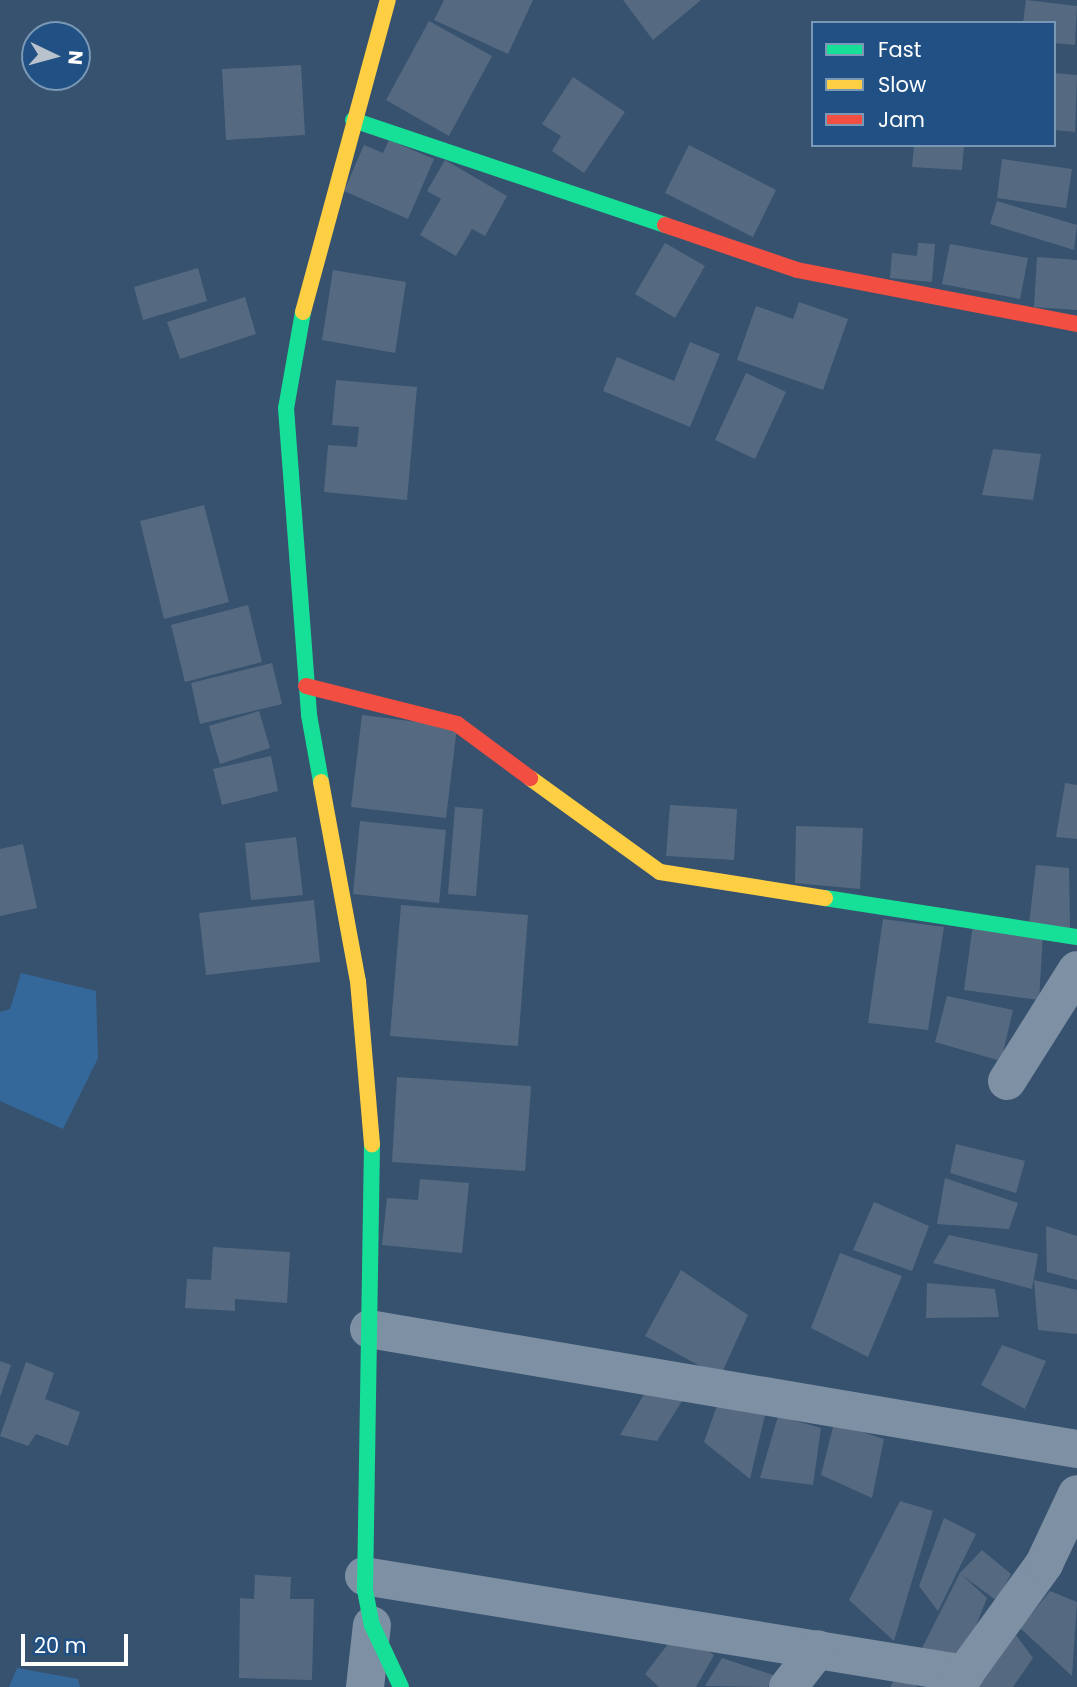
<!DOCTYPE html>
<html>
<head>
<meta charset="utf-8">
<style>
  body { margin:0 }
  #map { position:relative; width:1077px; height:1687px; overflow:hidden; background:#37526e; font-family:Poppins,sans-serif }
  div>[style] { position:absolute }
  .green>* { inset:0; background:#35689a }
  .building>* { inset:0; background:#556a80 }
  .street>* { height:38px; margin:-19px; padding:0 19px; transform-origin:19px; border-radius:19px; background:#7e90a4 }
  .fast>* { height:16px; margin:-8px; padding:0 8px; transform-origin:8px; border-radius:8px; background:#16e098 }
  .slow>* { height:16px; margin:-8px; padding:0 8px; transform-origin:8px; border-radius:8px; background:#ffcf43 }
  .jam>* { height:16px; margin:-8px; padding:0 8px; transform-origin:8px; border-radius:8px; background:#f24e42 }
  span { translate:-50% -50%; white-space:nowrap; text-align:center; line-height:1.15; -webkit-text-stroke:6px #215184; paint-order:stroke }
  .legend { position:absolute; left:811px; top:21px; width:245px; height:126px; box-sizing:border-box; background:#215184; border:2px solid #7a97b5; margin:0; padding:9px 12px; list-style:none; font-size:21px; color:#fff }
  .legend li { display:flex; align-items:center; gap:14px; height:35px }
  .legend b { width:35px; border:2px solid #7a97b5 }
  .north { position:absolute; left:21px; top:21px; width:70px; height:70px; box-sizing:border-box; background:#215184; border:2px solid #7a97b5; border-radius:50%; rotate:95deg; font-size:19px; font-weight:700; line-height:28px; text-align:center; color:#fff }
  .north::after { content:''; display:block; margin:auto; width:24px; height:32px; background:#b9c2cc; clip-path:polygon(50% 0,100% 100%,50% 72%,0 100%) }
  .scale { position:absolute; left:21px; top:1634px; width:107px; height:32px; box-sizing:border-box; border:4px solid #fff; border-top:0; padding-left:9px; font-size:21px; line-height:24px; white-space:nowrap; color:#fff; -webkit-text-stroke:5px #215184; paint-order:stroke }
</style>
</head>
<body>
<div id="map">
  <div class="green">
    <i style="clip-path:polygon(21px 973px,96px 991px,98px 1058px,63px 1129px,0 1101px,0 1012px,10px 1009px)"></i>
    <i style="clip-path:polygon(17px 1668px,78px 1679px,80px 1687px,9px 1687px)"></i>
  </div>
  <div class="building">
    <i style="clip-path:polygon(444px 0,533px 0,508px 54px,434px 20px)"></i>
    <i style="clip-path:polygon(623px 0,701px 0,653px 40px)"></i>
    <i style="clip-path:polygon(1026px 0,1077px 6px,1075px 45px,1054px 43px,1054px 23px,1023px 23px)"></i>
    <i style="clip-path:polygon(429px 21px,492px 56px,449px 136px,386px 100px)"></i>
    <i style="clip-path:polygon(301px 65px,305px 135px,226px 140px,222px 69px)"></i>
    <i style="clip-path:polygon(1054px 73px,1077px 75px,1075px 132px,1054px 130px)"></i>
    <i style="clip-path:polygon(573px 77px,625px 112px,584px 173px,552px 151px,561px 136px,542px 124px)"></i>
    <i style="clip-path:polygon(389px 140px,434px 159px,408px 219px,344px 191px,364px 145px,383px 153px)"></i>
    <i style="clip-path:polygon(689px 145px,776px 190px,753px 237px,665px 193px)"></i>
    <i style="clip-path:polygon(914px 145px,964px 145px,962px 170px,912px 167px)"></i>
    <i style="clip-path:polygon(1002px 159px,1072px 169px,1066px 208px,997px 198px)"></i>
    <i style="clip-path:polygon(445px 160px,507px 196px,485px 236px,472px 229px,456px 256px,420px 235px,441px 199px,427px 191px)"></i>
    <i style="clip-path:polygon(997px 201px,1077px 225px,1074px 250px,990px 224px)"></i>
    <i style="clip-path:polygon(665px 243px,705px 266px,675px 318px,635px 294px)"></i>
    <i style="clip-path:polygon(918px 243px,935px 244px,932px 282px,890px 278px,892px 253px,917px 256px)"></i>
    <i style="clip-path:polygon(950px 244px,1028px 258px,1020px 299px,942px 284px)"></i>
    <i style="clip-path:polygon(1037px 257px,1077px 260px,1077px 310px,1034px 307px)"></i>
    <i style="clip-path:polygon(198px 268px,207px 301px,143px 320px,134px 287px)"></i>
    <i style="clip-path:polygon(333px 270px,406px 282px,395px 353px,322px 340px)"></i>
    <i style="clip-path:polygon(245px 297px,256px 334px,180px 359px,167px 322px)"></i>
    <i style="clip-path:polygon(799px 302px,848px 319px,823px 390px,737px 360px,756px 306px,793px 319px)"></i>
    <i style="clip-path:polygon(690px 342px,720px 354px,690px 427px,603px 391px,617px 357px,674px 381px)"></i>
    <i style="clip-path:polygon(746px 373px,786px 392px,755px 459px,715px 440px)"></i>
    <i style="clip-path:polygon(336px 380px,417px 387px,407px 500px,324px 492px,328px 445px,357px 447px,359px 427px,332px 425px)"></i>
    <i style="clip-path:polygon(993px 449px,1041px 454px,1033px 500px,982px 495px)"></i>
    <i style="clip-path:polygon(204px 505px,229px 602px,164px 619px,140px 521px)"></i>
    <i style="clip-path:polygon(248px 605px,262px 662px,185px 682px,171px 625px)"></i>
    <i style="clip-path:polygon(272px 663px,282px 704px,200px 724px,191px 683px)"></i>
    <i style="clip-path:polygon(259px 711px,270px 748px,220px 764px,209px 726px)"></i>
    <i style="clip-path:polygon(362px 715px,457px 727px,446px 818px,351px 807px)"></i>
    <i style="clip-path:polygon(271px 756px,278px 791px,222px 805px,213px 769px)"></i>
    <i style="clip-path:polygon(1065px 783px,1077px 785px,1077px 839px,1056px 837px)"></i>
    <i style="clip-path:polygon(670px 805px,737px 809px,734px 860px,666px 856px)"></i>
    <i style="clip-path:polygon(455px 807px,483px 809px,476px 896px,448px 894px)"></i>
    <i style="clip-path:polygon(360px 821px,446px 830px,439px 903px,353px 894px)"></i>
    <i style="clip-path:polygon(796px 826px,863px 828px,860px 889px,795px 883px)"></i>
    <i style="clip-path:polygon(296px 837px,303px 895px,251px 900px,245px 843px)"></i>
    <i style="clip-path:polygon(23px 844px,37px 908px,0 916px,0 849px)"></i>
    <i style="clip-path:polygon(1036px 865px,1069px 868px,1070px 930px,1029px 924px)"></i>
    <i style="clip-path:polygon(314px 900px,320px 962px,206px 975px,199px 913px)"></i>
    <i style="clip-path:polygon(401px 905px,528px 915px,518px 1046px,390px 1036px)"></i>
    <i style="clip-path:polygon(883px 919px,944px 927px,928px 1030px,868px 1023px)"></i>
    <i style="clip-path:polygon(973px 924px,1043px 934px,1039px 1000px,964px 990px)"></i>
    <i style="clip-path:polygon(947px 996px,1013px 1010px,1001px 1061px,935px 1042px)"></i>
    <i style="clip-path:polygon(397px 1077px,531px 1086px,525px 1171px,392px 1162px)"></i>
    <i style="clip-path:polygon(956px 1144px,1025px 1161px,1016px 1193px,950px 1173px)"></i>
    <i style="clip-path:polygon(945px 1178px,1018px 1203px,1009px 1229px,937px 1224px)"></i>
    <i style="clip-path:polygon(420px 1179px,469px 1183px,462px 1253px,382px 1245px,387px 1198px,418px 1200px)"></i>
    <i style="clip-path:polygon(874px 1202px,929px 1226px,912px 1271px,853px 1250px)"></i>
    <i style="clip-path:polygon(1046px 1226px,1077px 1236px,1077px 1280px,1047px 1272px)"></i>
    <i style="clip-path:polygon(949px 1235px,1038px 1254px,1032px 1289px,933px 1263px)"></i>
    <i style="clip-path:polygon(213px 1247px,290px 1252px,287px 1303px,235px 1299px,235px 1311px,185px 1308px,187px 1279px,211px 1280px)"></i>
    <i style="clip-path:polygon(840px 1253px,902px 1276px,868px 1357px,811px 1328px)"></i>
    <i style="clip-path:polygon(681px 1270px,748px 1315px,720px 1377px,645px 1336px)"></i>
    <i style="clip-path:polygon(1034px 1280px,1077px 1290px,1077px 1334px,1038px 1330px)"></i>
    <i style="clip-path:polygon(927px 1283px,995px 1289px,999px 1317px,926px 1318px)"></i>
    <i style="clip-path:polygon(1002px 1345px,1046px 1361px,1025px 1409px,981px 1385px)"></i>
    <i style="clip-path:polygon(0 1361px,11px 1365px,0 1397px)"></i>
    <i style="clip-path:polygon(26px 1362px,54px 1373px,45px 1399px,80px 1412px,68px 1446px,36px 1434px,28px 1446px,0 1436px)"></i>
    <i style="clip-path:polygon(646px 1391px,682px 1401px,657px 1441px,620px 1435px)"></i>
    <i style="clip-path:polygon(719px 1400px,765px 1415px,750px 1479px,704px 1442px)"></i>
    <i style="clip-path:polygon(778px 1416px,821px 1428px,813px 1485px,760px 1478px)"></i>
    <i style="clip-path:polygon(834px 1423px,884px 1439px,872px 1498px,821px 1475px)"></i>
    <i style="clip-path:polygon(900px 1501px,933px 1511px,894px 1641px,849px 1600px)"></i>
    <i style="clip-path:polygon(944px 1518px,976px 1534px,938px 1611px,919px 1586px)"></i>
    <i style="clip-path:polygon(982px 1550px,1011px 1574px,997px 1601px,962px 1575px,987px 1598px,959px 1668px,919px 1654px,960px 1573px)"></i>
    <i style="clip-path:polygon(255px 1575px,291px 1577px,290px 1599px,314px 1599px,312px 1680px,239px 1678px,240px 1598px,254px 1599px)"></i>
    <i style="clip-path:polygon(1050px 1591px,1077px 1602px,1072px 1676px,1020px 1628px)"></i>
    <i style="clip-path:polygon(678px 1631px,714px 1655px,696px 1687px,659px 1687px,645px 1674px)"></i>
    <i style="clip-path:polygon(1016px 1635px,1033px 1658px,1013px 1687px,976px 1687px)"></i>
    <i style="clip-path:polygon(722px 1658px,773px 1675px,768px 1687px,705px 1686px)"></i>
    <i style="clip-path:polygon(898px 1673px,918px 1687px,890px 1687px)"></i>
  </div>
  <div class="street">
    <i style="left:1007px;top:1081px;width:131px;rotate:-57.8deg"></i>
    <i style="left:369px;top:1329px;width:718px;rotate:9.62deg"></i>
    <i style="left:364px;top:1576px;width:609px;rotate:9.26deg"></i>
    <i style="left:365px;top:1687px;width:62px;rotate:-83.6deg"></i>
    <i style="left:788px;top:1687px;width:48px;rotate:-51.7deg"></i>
    <i style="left:955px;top:1687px;width:152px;rotate:-54.1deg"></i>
    <i style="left:1044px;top:1564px;width:77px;rotate:-64.8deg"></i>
  </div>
  <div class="fast">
    <i style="left:353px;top:120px;width:329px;rotate:18.6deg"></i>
    <i style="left:303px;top:312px;width:97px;rotate:100deg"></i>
    <i style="left:286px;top:408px;width:308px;rotate:85.7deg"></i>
    <i style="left:309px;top:715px;width:68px;rotate:79.8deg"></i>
    <i style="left:825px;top:898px;width:255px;rotate:8.8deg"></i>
    <i style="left:372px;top:1144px;width:446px;rotate:90.9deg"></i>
    <i style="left:365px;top:1590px;width:36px;rotate:79deg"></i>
    <i style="left:372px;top:1625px;width:68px;rotate:64.9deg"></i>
  </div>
  <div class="slow">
    <i style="left:303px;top:312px;width:323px;rotate:-74.8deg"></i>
    <i style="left:530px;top:778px;width:160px;rotate:35.9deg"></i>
    <i style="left:660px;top:872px;width:167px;rotate:9deg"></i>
    <i style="left:321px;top:782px;width:202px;rotate:79.5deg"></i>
    <i style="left:358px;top:981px;width:164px;rotate:85.1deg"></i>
  </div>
  <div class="jam">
    <i style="left:665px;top:225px;width:139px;rotate:18.8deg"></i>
    <i style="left:797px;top:270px;width:285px;rotate:10.9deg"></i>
    <i style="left:306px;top:686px;width:156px;rotate:14.1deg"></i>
    <i style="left:457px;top:724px;width:91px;rotate:36.5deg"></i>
  </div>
  <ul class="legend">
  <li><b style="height:9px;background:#16e098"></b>Fast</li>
  <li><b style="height:9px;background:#ffcf43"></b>Slow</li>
  <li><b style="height:9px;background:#f24e42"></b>Jam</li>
  </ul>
  <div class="north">N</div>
  <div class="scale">20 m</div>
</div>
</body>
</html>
